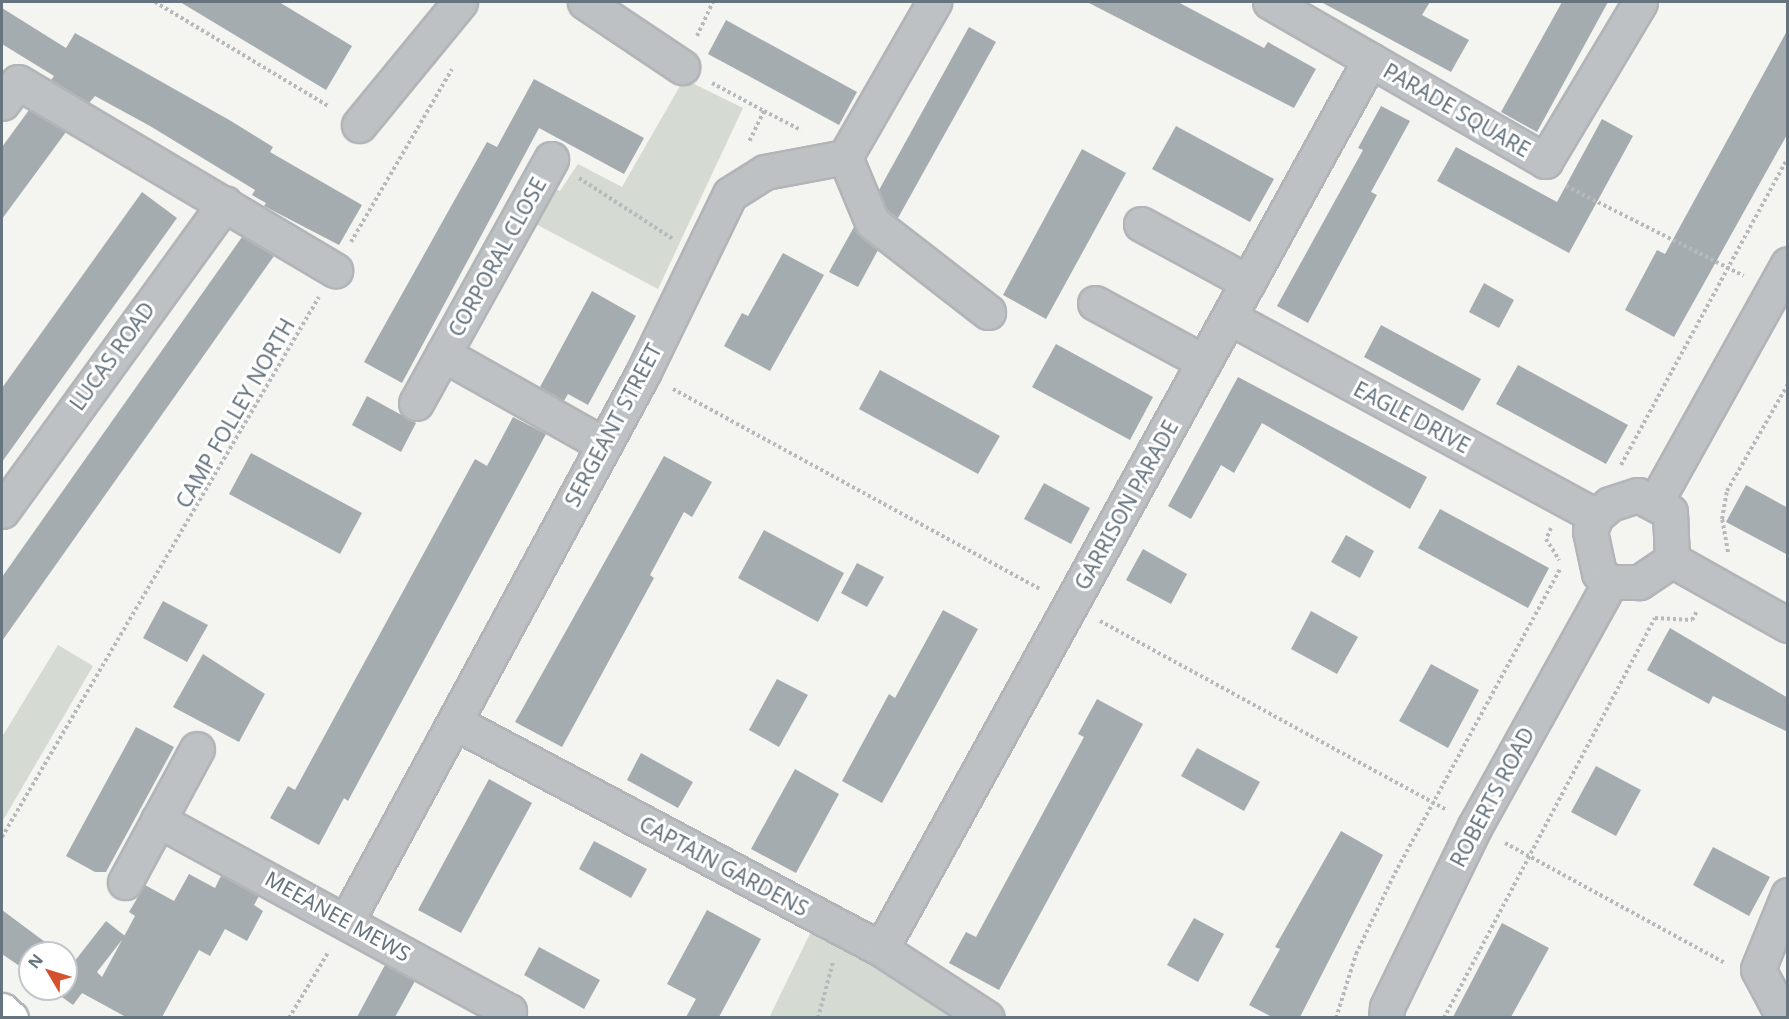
<!DOCTYPE html>
<html>
<head>
<meta charset="utf-8">
<style>
  body { margin:0 }
  #map { position:relative; width:1789px; height:1019px; overflow:hidden; background:#f4f4f0; font-family:"Noto Sans",sans-serif }
  div>[style] { position:absolute }
  .green>* { inset:0; background:#d5dad2 }
  .building>* { inset:0; background:#a4acb0 }
  .path>* { height:4px; margin-top:-2px; transform-origin:0; background:repeating-linear-gradient(90deg,#b7babc 0 3px,transparent 0 6px) }
  .roads { filter:drop-shadow(2px 0 #b1b5b8) drop-shadow(-2px 0 #b1b5b8) drop-shadow(0 2px #b1b5b8) drop-shadow(0 -2px #b1b5b8) }
  .minor>* { height:33px; margin:-16.5px; padding:0 16.5px; transform-origin:16.5px; border-radius:16.5px; background:#bdc1c4 }
  .major>* { height:33px; margin:-16.5px; padding:0 16.5px; transform-origin:16.5px; border-radius:16.5px; background:#fff }
  span { translate:-50% -50%; white-space:nowrap; text-align:center; line-height:1.15; -webkit-text-stroke:6px #fff; paint-order:stroke }
  .street-label { font-size:21px; color:#65747f }
  .frame { position:absolute; inset:0; border:3px solid #65747f; pointer-events:none }
  .north { position:absolute; left:18px; top:941px; width:60px; height:60px; box-sizing:border-box; background:#fff; border:2px solid #c1c7cc; border-radius:50%; rotate:308deg; font-size:16px; font-weight:700; line-height:24px; text-align:center; color:#65747f }
  .north::after { content:''; display:block; margin:auto; width:21px; height:27px; background:#d45130; clip-path:polygon(50% 0,100% 100%,50% 72%,0 100%) }
</style>
</head>
<body>
<div id="map">
  <div class="green">
    <i style="clip-path:polygon(684px 79px,743px 108px,658px 289px,532px 222px,552px 187px,560px 191px,578px 164px,622px 187px)"></i>
    <i style="clip-path:polygon(58px 645px,93px 666px,2px 822px,2px 737px)"></i>
    <i style="clip-path:polygon(818px 917px,980px 1018px,769px 1018px)"></i>
  </div>
  <div class="building">
    <i style="clip-path:polygon(180px 2px,279px 2px,352px 46px,326px 90px)"></i>
    <i style="clip-path:polygon(1087px 2px,1178px 2px,1264px 48px,1268px 42px,1316px 69px,1294px 108px)"></i>
    <i style="clip-path:polygon(1321px 2px,1430px 2px,1422px 15px,1469px 40px,1451px 72px)"></i>
    <i style="clip-path:polygon(1562px 2px,1608px 2px,1537px 132px,1501px 112px)"></i>
    <i style="clip-path:polygon(2px 8px,66px 48px,75px 33px,231px 121px,273px 147px,270px 152px,362px 205px,339px 245px,264px 206px,266px 203px,252px 195px,255px 190px,150px 126px,95px 96px,89px 103px,51px 80px,54px 76px,2px 44px)"></i>
    <i style="clip-path:polygon(726px 20px,857px 92px,839px 125px,708px 54px)"></i>
    <i style="clip-path:polygon(969px 27px,996px 42px,898px 218px,887px 210px,879px 190px)"></i>
    <i style="clip-path:polygon(1788px 29px,1788px 133px,1674px 337px,1625px 310px,1657px 250px,1665px 254px)"></i>
    <i style="clip-path:polygon(534px 79px,644px 138px,624px 174px,539px 128px,402px 383px,364px 362px,487px 142px,497px 147px)"></i>
    <i style="clip-path:polygon(1381px 106px,1410px 121px,1371px 192px,1377px 195px,1308px 323px,1277px 306px,1363px 150px,1358px 148px)"></i>
    <i style="clip-path:polygon(29px 110px,66px 132px,2px 219px,2px 147px)"></i>
    <i style="clip-path:polygon(1602px 119px,1633px 136px,1569px 253px,1437px 181px,1456px 147px,1557px 202px)"></i>
    <i style="clip-path:polygon(1176px 126px,1274px 179px,1250px 222px,1152px 169px)"></i>
    <i style="clip-path:polygon(1082px 149px,1126px 173px,1046px 319px,1003px 295px)"></i>
    <i style="clip-path:polygon(142px 192px,177px 218px,2px 462px,2px 388px)"></i>
    <i style="clip-path:polygon(854px 227px,878px 250px,858px 287px,829px 272px)"></i>
    <i style="clip-path:polygon(242px 237px,274px 256px,2px 641px,2px 577px)"></i>
    <i style="clip-path:polygon(783px 253px,824px 275px,770px 371px,724px 346px,742px 313px,748px 316px)"></i>
    <i style="clip-path:polygon(1484px 283px,1514px 300px,1499px 328px,1469px 312px)"></i>
    <i style="clip-path:polygon(592px 291px,636px 316px,588px 405px,568px 394px,564px 401px,540px 387px)"></i>
    <i style="clip-path:polygon(1381px 325px,1481px 379px,1463px 411px,1364px 357px)"></i>
    <i style="clip-path:polygon(1056px 344px,1153px 397px,1130px 440px,1032px 387px)"></i>
    <i style="clip-path:polygon(1518px 365px,1628px 425px,1606px 464px,1496px 404px)"></i>
    <i style="clip-path:polygon(880px 370px,1000px 436px,978px 474px,859px 409px)"></i>
    <i style="clip-path:polygon(1238px 377px,1427px 477px,1410px 509px,1262px 423px,1234px 473px,1221px 465px,1191px 519px,1168px 506px)"></i>
    <i style="clip-path:polygon(367px 396px,416px 423px,401px 452px,352px 425px)"></i>
    <i style="clip-path:polygon(513px 417px,546px 434px,348px 801px,344px 798px,319px 845px,270px 818px,288px 786px,295px 790px,475px 459px,487px 466px)"></i>
    <i style="clip-path:polygon(251px 453px,362px 513px,340px 554px,229px 494px)"></i>
    <i style="clip-path:polygon(664px 456px,712px 482px,692px 517px,684px 512px,650px 575px,654px 578px,562px 747px,515px 722px)"></i>
    <i style="clip-path:polygon(1044px 483px,1090px 508px,1071px 544px,1024px 519px)"></i>
    <i style="clip-path:polygon(1746px 485px,1788px 508px,1788px 555px,1726px 522px)"></i>
    <i style="clip-path:polygon(1440px 509px,1549px 568px,1528px 608px,1418px 548px)"></i>
    <i style="clip-path:polygon(764px 530px,844px 573px,818px 622px,738px 578px)"></i>
    <i style="clip-path:polygon(1346px 535px,1374px 551px,1360px 578px,1331px 562px)"></i>
    <i style="clip-path:polygon(1143px 549px,1187px 574px,1171px 604px,1126px 580px)"></i>
    <i style="clip-path:polygon(857px 563px,884px 577px,867px 607px,841px 593px)"></i>
    <i style="clip-path:polygon(163px 601px,208px 625px,187px 662px,143px 638px)"></i>
    <i style="clip-path:polygon(943px 610px,978px 629px,882px 803px,842px 781px,889px 694px,895px 698px)"></i>
    <i style="clip-path:polygon(1311px 611px,1358px 637px,1337px 674px,1291px 649px)"></i>
    <i style="clip-path:polygon(1670px 628px,1788px 698px,1788px 732px,1713px 696px,1709px 704px,1647px 670px)"></i>
    <i style="clip-path:polygon(203px 654px,265px 694px,239px 742px,173px 707px)"></i>
    <i style="clip-path:polygon(1431px 664px,1479px 690px,1448px 748px,1399px 721px)"></i>
    <i style="clip-path:polygon(777px 679px,808px 695px,779px 747px,749px 730px)"></i>
    <i style="clip-path:polygon(1097px 699px,1143px 724px,999px 990px,949px 963px,966px 932px,976px 937px,1084px 737px,1078px 734px)"></i>
    <i style="clip-path:polygon(136px 727px,174px 747px,106px 872px,95px 872px,66px 856px)"></i>
    <i style="clip-path:polygon(1197px 748px,1260px 782px,1244px 811px,1181px 776px)"></i>
    <i style="clip-path:polygon(641px 753px,693px 782px,678px 808px,627px 780px)"></i>
    <i style="clip-path:polygon(1596px 766px,1641px 790px,1616px 836px,1571px 812px)"></i>
    <i style="clip-path:polygon(795px 769px,839px 794px,796px 873px,751px 849px)"></i>
    <i style="clip-path:polygon(489px 779px,532px 803px,461px 933px,418px 910px)"></i>
    <i style="clip-path:polygon(1341px 831px,1383px 855px,1300px 1017px,1272px 1017px,1249px 1005px,1280px 949px,1275px 947px)"></i>
    <i style="clip-path:polygon(594px 841px,647px 869px,631px 898px,579px 869px)"></i>
    <i style="clip-path:polygon(1713px 847px,1770px 877px,1749px 916px,1693px 885px)"></i>
    <i style="clip-path:polygon(189px 874px,215px 888px,221px 876px,259px 896px,254px 905px,263px 911px,247px 941px,225px 929px,210px 956px,199px 950px,162px 1017px,126px 1017px,82px 993px,73px 1005px,51px 989px,66px 989px,66px 956px,74px 962px,106px 921px,125px 936px,97px 972px,102px 977px,135px 916px,129px 912px,145px 885px,174px 901px)"></i>
    <i style="clip-path:polygon(2px 910px,41px 939px,61px 953px,30px 953px,30px 974px,21px 967px,2px 954px)"></i>
    <i style="clip-path:polygon(707px 910px,761px 939px,719px 1017px,686px 1017px,696px 999px,667px 984px)"></i>
    <i style="clip-path:polygon(1194px 918px,1224px 934px,1198px 982px,1167px 965px)"></i>
    <i style="clip-path:polygon(1502px 923px,1549px 948px,1511px 1017px,1453px 1017px)"></i>
    <i style="clip-path:polygon(539px 947px,600px 980px,584px 1009px,524px 975px)"></i>
    <i style="clip-path:polygon(385px 965px,415px 981px,395px 1017px,357px 1017px)"></i>
  </div>
  <div class="path">
    <i style="left:155px;top:2px;width:204px;rotate:31deg"></i>
    <i style="left:697px;top:36px;width:38px;rotate:-65deg"></i>
    <i style="left:712px;top:83px;width:59px;rotate:28.3deg"></i>
    <i style="left:764px;top:111px;width:34px;rotate:116deg"></i>
    <i style="left:764px;top:111px;width:42px;rotate:27.2deg"></i>
    <i style="left:579px;top:178px;width:112px;rotate:33deg"></i>
    <i style="left:1566px;top:186px;width:199px;rotate:26.8deg"></i>
    <i style="left:351px;top:242px;width:200px;rotate:-59.7deg"></i>
    <i style="left:673px;top:389px;width:418px;rotate:28.6deg"></i>
    <i style="left:1621px;top:465px;width:350px;rotate:-61.5deg"></i>
    <i style="left:1551px;top:528px;width:12px;rotate:114deg"></i>
    <i style="left:1546px;top:539px;width:25px;rotate:58deg"></i>
    <i style="left:1728px;top:552px;width:34px;rotate:-100deg"></i>
    <i style="left:1722px;top:519px;width:28px;rotate:-80deg"></i>
    <i style="left:1727px;top:491px;width:123px;rotate:-60.3deg"></i>
    <i style="left:1100px;top:621px;width:394px;rotate:28.6deg"></i>
    <i style="left:2px;top:837px;width:626px;rotate:-59.59deg"></i>
    <i style="left:1505px;top:843px;width:251px;rotate:28.6deg"></i>
    <i style="left:289px;top:1018px;width:78px;rotate:-59.2deg"></i>
    <i style="left:818px;top:1018px;width:58px;rotate:-75deg"></i>
    <i style="left:1336px;top:1018px;width:67px;rotate:-72.6deg"></i>
    <i style="left:1356px;top:954px;width:90px;rotate:-64.3deg"></i>
    <i style="left:1395px;top:873px;width:348px;rotate:-61.5deg"></i>
    <i style="left:1444px;top:1018px;width:452px;rotate:-62.2deg"></i>
    <i style="left:1655px;top:618px;width:37px;rotate:3deg"></i>
    <i style="left:1692px;top:620px;width:10px;rotate:-61deg"></i>
  </div>
  <div class="roads">
    <div class="minor">
      <i style="left:585px;top:2px;width:117px;rotate:33.8deg"></i>
      <i style="left:1270px;top:2px;width:318px;rotate:30deg"></i>
      <i style="left:1545px;top:161px;width:185px;rotate:-59.1deg"></i>
      <i style="left:2px;top:103px;width:26px;rotate:-53deg"></i>
      <i style="left:18px;top:82px;width:369px;rotate:30.7deg"></i>
      <i style="left:359px;top:125px;width:159px;rotate:-50.6deg"></i>
      <i style="left:845px;top:157px;width:70px;rotate:67.4deg"></i>
      <i style="left:872px;top:222px;width:147px;rotate:37.8deg"></i>
      <i style="left:1141px;top:224px;width:122px;rotate:28.5deg"></i>
      <i style="left:1095px;top:303px;width:124px;rotate:28.4deg"></i>
      <i style="left:1229px;top:317px;width:417px;rotate:28.5deg"></i>
      <i style="left:443px;top:354px;width:184px;rotate:29.4deg"></i>
      <i style="left:416px;top:403px;width:279px;rotate:-61deg"></i>
      <i style="left:1638px;top:495px;width:36px;rotate:28deg"></i>
      <i style="left:1670px;top:512px;width:48px;rotate:87.6deg"></i>
      <i style="left:1672px;top:560px;width:40px;rotate:146deg"></i>
      <i style="left:1639px;top:582px;width:29px;rotate:180deg"></i>
      <i style="left:1610px;top:582px;width:14px;rotate:-141deg"></i>
      <i style="left:1599px;top:573px;width:43px;rotate:-102.1deg"></i>
      <i style="left:1590px;top:531px;width:16px;rotate:-68deg"></i>
      <i style="left:1596px;top:516px;width:18px;rotate:-41deg"></i>
      <i style="left:1610px;top:504px;width:29px;rotate:-18deg"></i>
      <i style="left:1656px;top:501px;width:271px;rotate:-60.9deg"></i>
      <i style="left:2px;top:511px;width:380px;rotate:-54.1deg"></i>
      <i style="left:1672px;top:560px;width:133px;rotate:29.3deg"></i>
      <i style="left:456px;top:723px;width:481px;rotate:28deg"></i>
      <i style="left:881px;top:949px;width:126px;rotate:33.1deg"></i>
      <i style="left:158px;top:820px;width:400px;rotate:28.6deg"></i>
      <i style="left:509px;top:1011px;width:8px;rotate:120deg"></i>
      <i style="left:125px;top:882px;width:151px;rotate:-61.6deg"></i>
      <i style="left:347px;top:920px;width:622px;rotate:-61.58deg"></i>
      <i style="left:643px;top:373px;width:199px;rotate:-64.1deg"></i>
      <i style="left:730px;top:194px;width:41px;rotate:-32.2deg"></i>
      <i style="left:765px;top:172px;width:81px;rotate:-10.6deg"></i>
      <i style="left:845px;top:157px;width:179px;rotate:-60.1deg"></i>
      <i style="left:881px;top:949px;width:1015px;rotate:-61.19deg"></i>
      <i style="left:1386px;top:1018px;width:11px;rotate:-85deg"></i>
      <i style="left:1387px;top:1007px;width:201px;rotate:-64.1deg"></i>
      <i style="left:1475px;top:826px;width:279px;rotate:-61deg"></i>
      <i style="left:1784px;top:1018px;width:55px;rotate:-118deg"></i>
      <i style="left:1758px;top:969px;width:80px;rotate:-67.9deg"></i>
    </div>
    <div class="major">
      <i style="left:2px;top:1010px;width:12px;rotate:42deg"></i>
    </div>
  </div>
  <div class="street-label">
    <span style="left:1457px;top:110px;rotate:30deg">PARADE SQUARE</span>
    <span style="left:497px;top:257px;rotate:-61deg">CORPORAL CLOSE</span>
    <span style="left:112px;top:356px;rotate:-54deg">LUCAS ROAD</span>
    <span style="left:235px;top:413px;rotate:-60deg">CAMP FOLLEY NORTH</span>
    <span style="left:1412px;top:417px;rotate:28deg">EAGLE DRIVE</span>
    <span style="left:613px;top:425px;rotate:-62deg">SERGEANT STREET</span>
    <span style="left:1126px;top:505px;rotate:-61deg">GARRISON PARADE</span>
    <span style="left:1492px;top:797px;rotate:-62deg">ROBERTS ROAD</span>
    <span style="left:724px;top:866px;rotate:28deg">CAPTAIN GARDENS</span>
    <span style="left:338px;top:916px;rotate:29deg">MEEANEE MEWS</span>
  </div>
  <div class="frame"></div>
  <div class="north">N</div>
</div>
</body>
</html>
